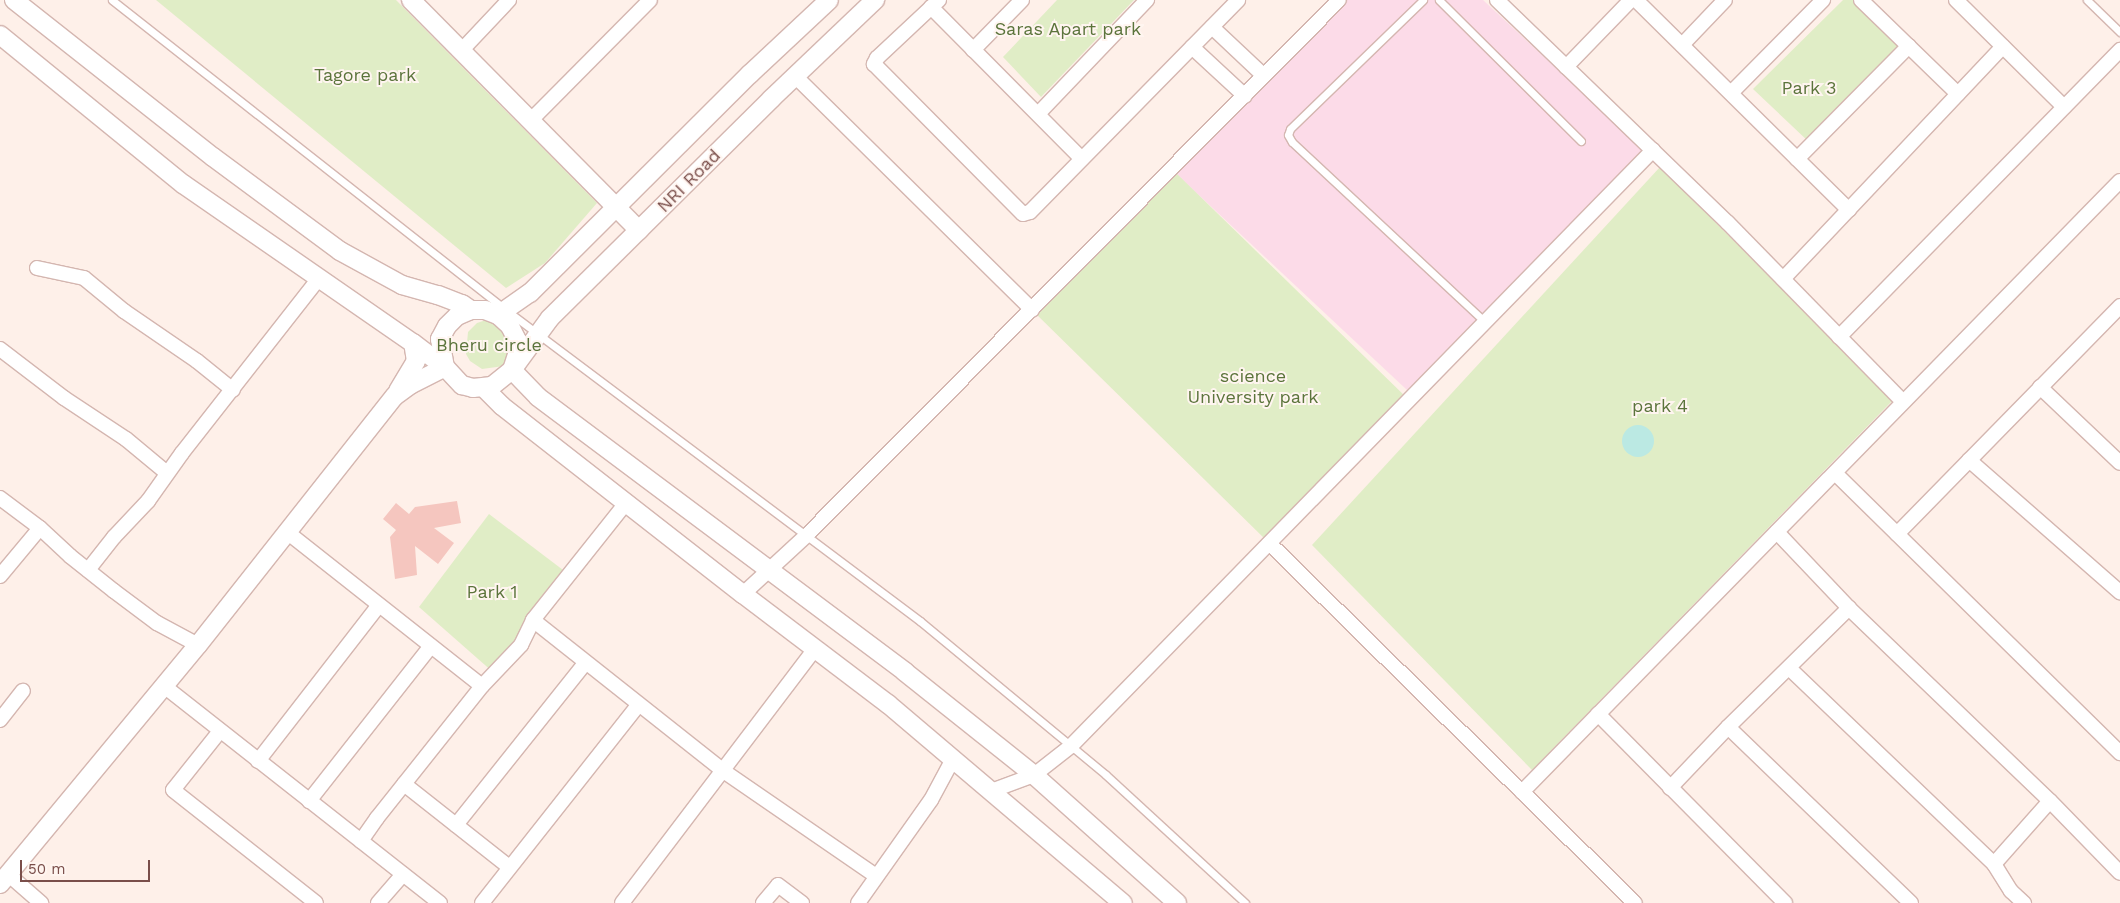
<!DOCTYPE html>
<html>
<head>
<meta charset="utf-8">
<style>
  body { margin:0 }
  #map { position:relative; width:2120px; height:903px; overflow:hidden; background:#fef0e9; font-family:"Work Sans",sans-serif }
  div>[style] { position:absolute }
  .medical>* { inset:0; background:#fcdbe8 }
  .green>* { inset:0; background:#e0edc6 }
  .water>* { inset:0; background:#bbe9e3 }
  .round { border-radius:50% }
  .building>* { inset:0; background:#f5c6bf }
  .roads { filter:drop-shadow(1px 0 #d4b6b0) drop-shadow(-1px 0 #d4b6b0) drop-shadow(0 1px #d4b6b0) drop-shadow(0 -1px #d4b6b0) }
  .service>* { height:7px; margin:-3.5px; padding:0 3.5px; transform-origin:3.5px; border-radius:3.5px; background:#fff }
  .minor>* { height:14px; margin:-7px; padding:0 7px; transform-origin:7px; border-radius:7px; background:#fff }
  .tertiary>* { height:18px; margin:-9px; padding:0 9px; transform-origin:9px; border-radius:9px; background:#fff }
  span { translate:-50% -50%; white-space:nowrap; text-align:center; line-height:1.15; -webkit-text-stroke:4px #fff5f0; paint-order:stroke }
  .park-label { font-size:18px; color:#5b743b }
  .street-label { font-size:18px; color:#7a4e4a }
  .scale { position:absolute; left:20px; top:860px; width:130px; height:22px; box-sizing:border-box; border:2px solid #7a4e4a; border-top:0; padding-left:6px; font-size:15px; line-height:18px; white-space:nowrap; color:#7a4e4a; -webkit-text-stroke:4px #fff5f0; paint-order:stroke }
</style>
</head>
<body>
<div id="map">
  <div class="medical">
    <i style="clip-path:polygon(1343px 0,1483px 0,1643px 149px,1407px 390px,1172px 170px)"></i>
  </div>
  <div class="green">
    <i style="clip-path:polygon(156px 0,396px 0,597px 203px,545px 263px,506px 288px)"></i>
    <i style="clip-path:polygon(1057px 0,1134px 0,1041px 97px,1003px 57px)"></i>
    <i style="clip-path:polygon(1843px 0,1860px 0,1904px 47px,1809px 142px,1753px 89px)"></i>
    <i style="clip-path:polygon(1660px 167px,1893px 400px,1532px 770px,1312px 545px)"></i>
    <i style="clip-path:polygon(1172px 169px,1409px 400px,1269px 543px,1032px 310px)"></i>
    <i style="clip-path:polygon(486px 320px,498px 323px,515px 348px,504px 366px,482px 369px,470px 361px,466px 354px,468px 332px,477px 323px)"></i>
    <i style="clip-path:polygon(489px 514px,567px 573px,494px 673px,419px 607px)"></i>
  </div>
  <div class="water">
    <i class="round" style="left:1622px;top:425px;width:32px;height:32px"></i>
  </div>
  <div class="building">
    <i style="clip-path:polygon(457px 501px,461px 523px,434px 528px,454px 543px,438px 564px,415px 546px,417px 575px,395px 579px,390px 537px,396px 530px,383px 519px,396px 503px,409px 514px,415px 507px)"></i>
  </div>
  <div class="roads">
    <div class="service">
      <i style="left:112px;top:0;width:501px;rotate:38.2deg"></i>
      <i style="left:506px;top:310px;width:518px;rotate:36.91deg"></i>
      <i style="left:920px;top:621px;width:241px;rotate:39.6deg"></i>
      <i style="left:1106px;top:775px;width:189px;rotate:42.6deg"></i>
      <i style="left:1423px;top:0;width:185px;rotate:135.9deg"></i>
      <i style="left:1290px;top:129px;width:6px;rotate:108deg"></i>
      <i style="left:1288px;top:135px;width:8px;rotate:60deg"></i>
      <i style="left:1292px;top:142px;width:264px;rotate:43deg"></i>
      <i style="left:1439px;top:0;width:200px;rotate:44.8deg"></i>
      <i style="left:2087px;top:0;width:46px;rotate:44.1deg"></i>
    </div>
    <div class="minor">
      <i style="left:939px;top:0;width:85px;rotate:136.9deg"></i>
      <i style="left:877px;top:58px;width:7px;rotate:117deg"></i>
      <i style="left:874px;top:64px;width:211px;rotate:45.2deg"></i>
      <i style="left:1023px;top:214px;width:7px;rotate:-16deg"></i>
      <i style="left:1030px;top:212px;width:297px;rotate:-45.5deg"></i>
      <i style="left:1497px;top:0;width:321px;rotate:44deg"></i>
      <i style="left:1728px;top:223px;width:250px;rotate:45.6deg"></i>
      <i style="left:1636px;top:0;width:299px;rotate:44.6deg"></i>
      <i style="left:1861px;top:0;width:135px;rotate:44.1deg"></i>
      <i style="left:1956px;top:0;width:152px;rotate:44.7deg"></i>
      <i style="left:931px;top:7px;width:214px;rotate:45.2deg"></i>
      <i style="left:1212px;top:27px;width:71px;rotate:43.3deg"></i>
      <i style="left:1682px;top:45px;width:62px;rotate:-46.3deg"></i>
      <i style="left:1192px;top:47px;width:72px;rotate:42.8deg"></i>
      <i style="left:973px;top:50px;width:70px;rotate:-45.6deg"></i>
      <i style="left:461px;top:51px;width:70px;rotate:-46.7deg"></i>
      <i style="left:1566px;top:67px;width:93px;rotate:-45.9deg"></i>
      <i style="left:795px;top:76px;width:333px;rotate:44.6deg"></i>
      <i style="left:1731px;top:93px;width:131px;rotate:-45.3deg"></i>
      <i style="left:1038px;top:114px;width:158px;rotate:-46.3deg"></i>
      <i style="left:530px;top:121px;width:170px;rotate:-45.2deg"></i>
      <i style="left:1797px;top:159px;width:159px;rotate:-45.3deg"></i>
      <i style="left:37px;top:268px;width:48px;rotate:12deg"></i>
      <i style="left:84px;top:278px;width:52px;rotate:39.5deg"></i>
      <i style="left:124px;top:311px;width:88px;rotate:34.4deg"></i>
      <i style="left:197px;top:361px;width:46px;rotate:38.9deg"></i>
      <i style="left:1783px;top:279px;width:320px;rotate:-46.6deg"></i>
      <i style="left:1839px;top:337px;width:402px;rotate:-45.6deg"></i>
      <i style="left:0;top:349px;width:81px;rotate:37.4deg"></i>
      <i style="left:64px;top:398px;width:74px;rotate:33.5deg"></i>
      <i style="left:126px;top:439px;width:53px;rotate:39.7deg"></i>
      <i style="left:2040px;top:387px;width:110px;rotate:43.5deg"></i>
      <i style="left:1969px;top:460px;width:201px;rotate:41.2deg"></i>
      <i style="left:1835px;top:473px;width:400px;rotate:44.5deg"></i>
      <i style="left:0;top:498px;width:50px;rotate:36.9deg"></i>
      <i style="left:40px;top:528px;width:41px;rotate:43deg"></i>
      <i style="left:70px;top:556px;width:56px;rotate:38.5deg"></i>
      <i style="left:114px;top:591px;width:54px;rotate:36.7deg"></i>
      <i style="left:157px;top:623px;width:47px;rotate:28.2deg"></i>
      <i style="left:626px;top:503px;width:149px;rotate:128.5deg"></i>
      <i style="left:533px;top:620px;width:241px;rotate:38.4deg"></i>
      <i style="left:722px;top:770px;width:187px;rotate:34.5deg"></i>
      <i style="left:287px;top:532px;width:248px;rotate:38.3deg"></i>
      <i style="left:482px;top:686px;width:169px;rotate:128.5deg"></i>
      <i style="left:377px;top:818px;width:28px;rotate:125deg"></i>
      <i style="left:1897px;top:534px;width:319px;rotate:-45.6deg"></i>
      <i style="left:1269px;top:543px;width:513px;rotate:44.53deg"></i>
      <i style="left:88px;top:570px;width:42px;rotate:-51.8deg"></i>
      <i style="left:114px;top:537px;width:50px;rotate:-46.6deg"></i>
      <i style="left:148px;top:501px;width:59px;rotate:-54.7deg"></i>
      <i style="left:182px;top:453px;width:222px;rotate:-51.9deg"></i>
      <i style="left:0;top:576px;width:62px;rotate:-50.2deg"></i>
      <i style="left:743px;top:594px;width:87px;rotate:-42.7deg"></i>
      <i style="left:807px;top:535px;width:754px;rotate:-45.16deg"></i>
      <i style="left:1789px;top:668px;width:284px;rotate:43.7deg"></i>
      <i style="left:1994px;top:864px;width:84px;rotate:-48.4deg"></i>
      <i style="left:2050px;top:801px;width:279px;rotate:-136.2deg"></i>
      <i style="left:164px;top:686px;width:351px;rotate:38.2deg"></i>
      <i style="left:482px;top:686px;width:57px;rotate:-46.4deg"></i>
      <i style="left:521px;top:645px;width:28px;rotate:-64deg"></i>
      <i style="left:1598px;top:714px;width:266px;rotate:45.3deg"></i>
      <i style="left:0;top:720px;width:37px;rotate:-52deg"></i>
      <i style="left:1728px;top:727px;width:170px;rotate:-44.5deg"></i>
      <i style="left:1849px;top:608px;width:105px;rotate:-133.5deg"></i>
      <i style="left:220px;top:731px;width:75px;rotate:128.5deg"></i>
      <i style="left:173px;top:790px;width:182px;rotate:38.3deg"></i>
      <i style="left:258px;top:761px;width:197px;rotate:-52.2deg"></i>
      <i style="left:404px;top:784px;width:134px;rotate:38.3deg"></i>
      <i style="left:1670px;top:788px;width:84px;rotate:-46.4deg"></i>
      <i style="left:1728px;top:727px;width:254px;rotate:43.9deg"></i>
      <i style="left:991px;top:791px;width:46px;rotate:-20.4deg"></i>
      <i style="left:1034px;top:775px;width:47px;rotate:-38.1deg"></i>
      <i style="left:1071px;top:746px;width:833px;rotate:-45.68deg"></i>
      <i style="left:1522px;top:792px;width:855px;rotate:-45.62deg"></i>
      <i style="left:309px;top:801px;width:197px;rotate:-51.8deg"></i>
      <i style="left:2050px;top:801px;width:100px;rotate:45.8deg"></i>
      <i style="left:456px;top:825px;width:208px;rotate:-51.4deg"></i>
      <i style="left:1994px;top:864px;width:32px;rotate:58deg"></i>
      <i style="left:2011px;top:891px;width:18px;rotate:43deg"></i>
      <i style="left:9px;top:875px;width:43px;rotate:41.2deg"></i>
      <i style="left:378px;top:903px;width:38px;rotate:-49deg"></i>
      <i style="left:482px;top:903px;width:253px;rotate:-51.7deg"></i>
      <i style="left:622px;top:903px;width:318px;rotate:-52.8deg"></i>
      <i style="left:763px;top:903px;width:23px;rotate:-50deg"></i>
      <i style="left:778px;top:885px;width:30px;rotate:37deg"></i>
      <i style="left:858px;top:903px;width:126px;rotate:-54.7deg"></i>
      <i style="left:931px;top:800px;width:47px;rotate:-61.8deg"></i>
    </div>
    <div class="tertiary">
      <i style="left:14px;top:0;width:253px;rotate:38.3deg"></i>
      <i style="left:213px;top:157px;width:158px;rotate:36.5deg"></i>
      <i style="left:340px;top:251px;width:71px;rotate:28.7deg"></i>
      <i style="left:402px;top:285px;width:37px;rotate:16deg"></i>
      <i style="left:438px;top:295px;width:26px;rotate:21deg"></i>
      <i style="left:462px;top:304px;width:11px;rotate:34deg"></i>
      <i style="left:411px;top:0;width:324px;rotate:45.3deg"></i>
      <i style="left:0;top:35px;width:236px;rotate:39.2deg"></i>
      <i style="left:183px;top:184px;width:280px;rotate:34.7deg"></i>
      <i style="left:413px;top:343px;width:40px;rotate:37deg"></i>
      <i style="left:445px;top:367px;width:25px;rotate:47deg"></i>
      <i style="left:462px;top:385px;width:11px;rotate:15deg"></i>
      <i style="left:473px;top:388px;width:19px;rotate:-6deg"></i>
      <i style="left:492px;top:386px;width:26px;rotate:-39deg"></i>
      <i style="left:512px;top:370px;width:16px;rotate:-72deg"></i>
      <i style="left:517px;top:355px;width:15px;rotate:-90deg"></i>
      <i style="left:517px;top:340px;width:16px;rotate:-117deg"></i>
      <i style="left:510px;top:326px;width:16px;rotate:-137deg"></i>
      <i style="left:498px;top:315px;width:14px;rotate:-159deg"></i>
      <i style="left:485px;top:310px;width:14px;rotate:180deg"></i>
      <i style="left:471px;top:310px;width:15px;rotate:157deg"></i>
      <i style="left:457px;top:316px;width:14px;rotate:135deg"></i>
      <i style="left:447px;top:326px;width:15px;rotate:118deg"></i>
      <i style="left:440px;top:339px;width:28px;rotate:80deg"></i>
      <i style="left:498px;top:315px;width:39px;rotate:-35deg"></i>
      <i style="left:530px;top:293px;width:310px;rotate:-44.9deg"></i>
      <i style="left:750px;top:74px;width:108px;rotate:-43.1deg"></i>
      <i style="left:515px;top:366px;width:59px;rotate:-53.9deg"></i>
      <i style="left:550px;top:318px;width:311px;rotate:-44.7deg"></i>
      <i style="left:771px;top:99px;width:144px;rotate:-43.6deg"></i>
      <i style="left:512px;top:370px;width:37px;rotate:46deg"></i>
      <i style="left:538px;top:397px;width:459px;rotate:36.8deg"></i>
      <i style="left:905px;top:672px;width:165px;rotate:38.6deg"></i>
      <i style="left:1034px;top:775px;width:192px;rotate:41.8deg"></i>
      <i style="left:484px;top:388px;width:25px;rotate:45deg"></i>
      <i style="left:502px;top:406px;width:306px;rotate:38deg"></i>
      <i style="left:743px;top:594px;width:182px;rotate:37.2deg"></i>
      <i style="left:888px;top:704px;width:308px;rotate:40.3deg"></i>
      <i style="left:398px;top:391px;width:35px;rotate:-59deg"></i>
      <i style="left:416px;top:361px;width:18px;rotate:-99deg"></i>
      <i style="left:0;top:884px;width:310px;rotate:-50.4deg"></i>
      <i style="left:198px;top:645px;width:318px;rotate:-51.7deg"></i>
      <i style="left:395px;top:396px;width:19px;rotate:-36deg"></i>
      <i style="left:410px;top:385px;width:39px;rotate:-27deg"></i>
    </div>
  </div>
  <div class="park-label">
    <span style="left:1068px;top:29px">Saras Apart park</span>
    <span style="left:365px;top:75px">Tagore park</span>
    <span style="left:1809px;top:88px">Park 3</span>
    <span style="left:489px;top:345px">Bheru circle</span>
    <span style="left:1253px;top:387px">science<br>University park</span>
    <span style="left:1660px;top:406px">park 4</span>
    <span style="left:492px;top:592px">Park 1</span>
  </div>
  <div class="street-label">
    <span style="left:689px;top:181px;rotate:-45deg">NRI Road</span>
  </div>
  <div class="scale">50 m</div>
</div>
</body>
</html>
